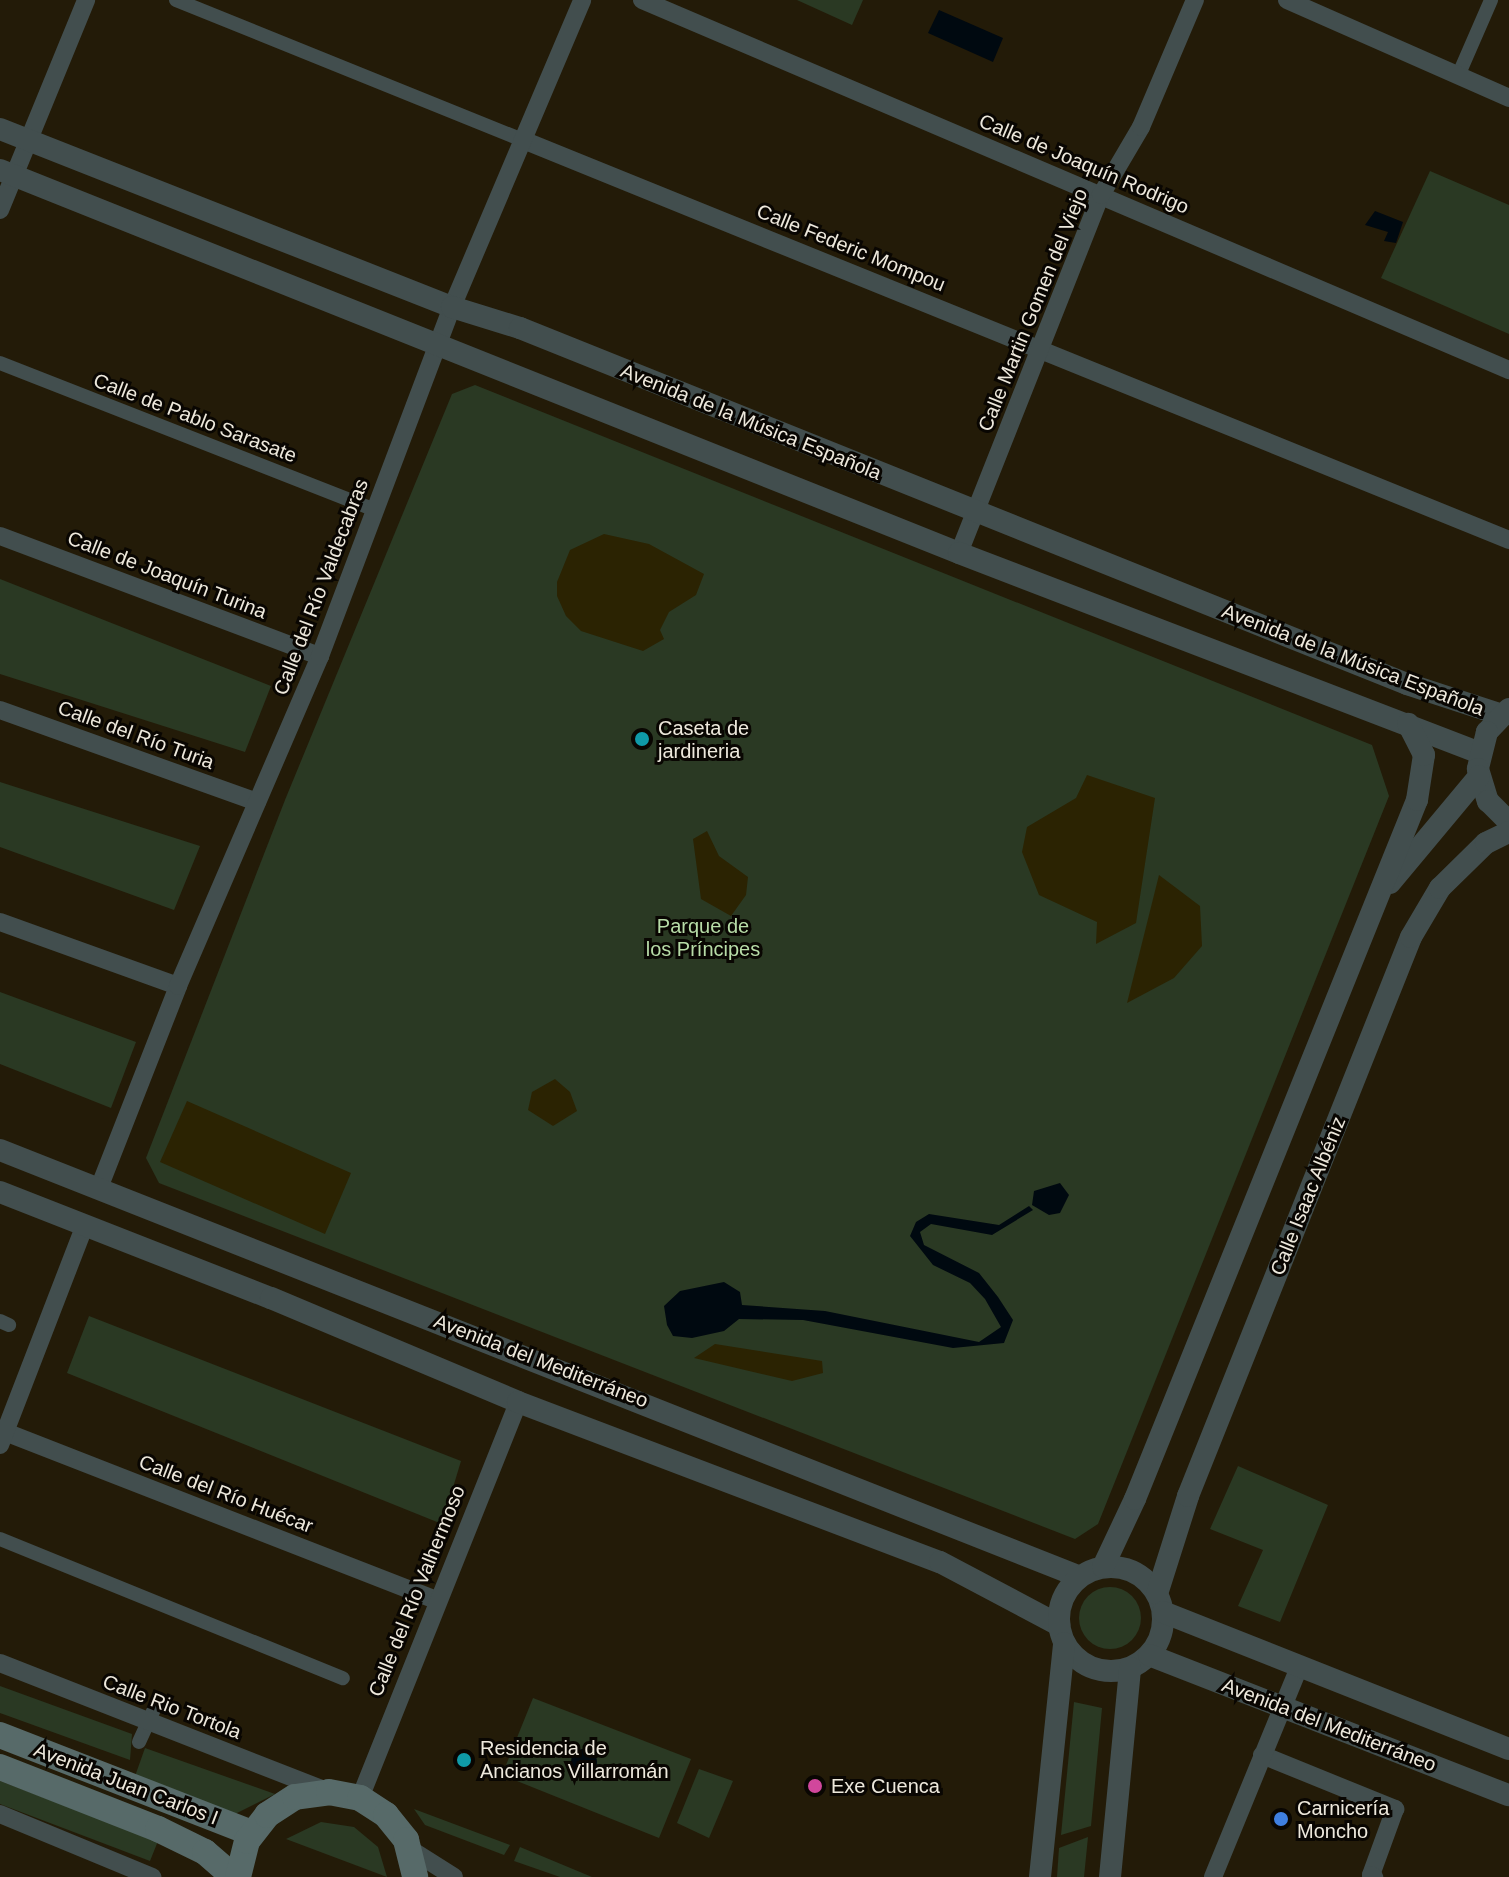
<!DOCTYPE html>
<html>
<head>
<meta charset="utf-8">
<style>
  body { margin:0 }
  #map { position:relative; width:1509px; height:1877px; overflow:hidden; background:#231b08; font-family:Arial,sans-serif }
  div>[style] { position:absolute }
  .green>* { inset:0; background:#2a3923 }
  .round { border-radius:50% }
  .sand>* { inset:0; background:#2b2302 }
  .water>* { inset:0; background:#000910 }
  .pedestrian>* { height:14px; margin:-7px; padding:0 7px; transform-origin:7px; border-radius:7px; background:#424e4e }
  .minor>* { height:18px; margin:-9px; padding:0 9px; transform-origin:9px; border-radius:9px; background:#424e4e }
  .tertiary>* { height:22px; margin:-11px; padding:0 11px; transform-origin:11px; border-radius:11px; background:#424e4e }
  .tertiary>.ring { margin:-11px; padding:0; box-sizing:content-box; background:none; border:22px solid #424e4e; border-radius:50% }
  .secondary>* { height:26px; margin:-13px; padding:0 13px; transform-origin:13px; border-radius:13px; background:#576a69 }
  .dots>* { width:22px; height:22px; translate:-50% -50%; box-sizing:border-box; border:4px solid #090602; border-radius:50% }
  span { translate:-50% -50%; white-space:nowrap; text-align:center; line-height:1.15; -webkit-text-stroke:6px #090602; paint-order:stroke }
  .street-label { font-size:20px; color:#ede8dc }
  .poi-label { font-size:20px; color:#ede8dc }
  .left { translate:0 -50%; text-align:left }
  .park-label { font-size:20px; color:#b7dca7 }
</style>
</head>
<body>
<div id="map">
  <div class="green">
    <i style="clip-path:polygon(797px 0,863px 0,852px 25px)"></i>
    <i style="clip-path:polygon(1430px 171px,1509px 205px,1509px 334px,1381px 278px)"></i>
    <i style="clip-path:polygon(475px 385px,1372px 745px,1389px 796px,1098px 1524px,1075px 1539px,159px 1183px,146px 1158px,285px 800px,452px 394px)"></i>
    <i style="clip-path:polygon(0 579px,271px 686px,245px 752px,0 674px)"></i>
    <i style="clip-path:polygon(0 782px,200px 846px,174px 910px,0 847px)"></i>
    <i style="clip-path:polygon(0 992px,136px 1042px,111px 1108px,0 1064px)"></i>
    <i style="clip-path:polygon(89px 1316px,461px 1461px,442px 1524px,67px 1373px)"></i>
    <i style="clip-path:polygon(1238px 1466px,1328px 1505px,1280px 1622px,1238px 1606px,1263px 1550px,1210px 1529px)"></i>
    <i class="round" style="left:1079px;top:1587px;width:62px;height:62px"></i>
    <i style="clip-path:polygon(0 1686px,132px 1734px,130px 1760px,0 1713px)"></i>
    <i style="clip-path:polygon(533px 1698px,691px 1759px,659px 1838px,502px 1775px)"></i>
    <i style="clip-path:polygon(1074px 1702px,1102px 1708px,1091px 1826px,1061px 1835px)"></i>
    <i style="clip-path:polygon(145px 1748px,275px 1794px,235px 1814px,134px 1779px)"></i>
    <i style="clip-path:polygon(699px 1769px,733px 1781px,709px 1838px,677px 1823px)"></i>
    <i style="clip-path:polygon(0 1781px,158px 1841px,150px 1861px,0 1804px)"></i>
    <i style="clip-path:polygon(414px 1809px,510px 1845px,504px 1855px,425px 1825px)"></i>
    <i style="clip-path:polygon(321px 1822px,354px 1827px,378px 1847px,387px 1877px,286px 1839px)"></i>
    <i style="clip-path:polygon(1088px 1837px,1084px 1877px,1057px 1877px,1059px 1848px)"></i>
    <i style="clip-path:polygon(520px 1847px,592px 1877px,560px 1877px,514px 1861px)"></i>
  </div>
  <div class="sand">
    <i style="clip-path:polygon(604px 534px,649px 544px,704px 574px,696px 595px,669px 612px,660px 630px,664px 639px,643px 651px,581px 631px,566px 616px,557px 596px,557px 582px,570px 550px)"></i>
    <i style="clip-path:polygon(1087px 775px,1155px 798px,1136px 923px,1096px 944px,1097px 922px,1039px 895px,1022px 852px,1027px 827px,1076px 798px)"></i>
    <i style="clip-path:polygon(707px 831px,719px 856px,748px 877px,746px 895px,731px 916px,701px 899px,693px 839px)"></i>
    <i style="clip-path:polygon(1159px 875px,1200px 906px,1202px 946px,1174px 978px,1127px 1003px)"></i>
    <i style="clip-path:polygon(555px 1079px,570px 1092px,577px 1111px,553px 1126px,528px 1110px,532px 1092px)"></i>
    <i style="clip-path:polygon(187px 1101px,351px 1173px,325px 1234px,160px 1162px)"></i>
    <i style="clip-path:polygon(715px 1344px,822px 1361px,823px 1373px,792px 1381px,694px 1358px)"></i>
  </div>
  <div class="water">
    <i style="clip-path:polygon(939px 10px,1003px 38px,993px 62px,928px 33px)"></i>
    <i style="clip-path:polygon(1375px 211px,1403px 222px,1396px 243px,1384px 241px,1388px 232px,1365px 225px)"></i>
    <i style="clip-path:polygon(1060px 1183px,1069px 1195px,1060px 1213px,1049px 1215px,1032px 1205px,1034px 1191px)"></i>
    <i style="clip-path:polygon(1029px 1206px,1033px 1210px,992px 1235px,931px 1224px,920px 1232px,924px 1245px,979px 1273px,998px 1297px,1013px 1320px,1004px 1343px,953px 1348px,803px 1320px,739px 1319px,724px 1331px,692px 1338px,673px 1336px,667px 1325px,664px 1306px,680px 1291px,724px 1282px,740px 1292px,742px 1305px,825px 1311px,979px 1342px,1001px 1327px,985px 1299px,970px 1283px,933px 1265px,910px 1236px,916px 1222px,929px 1214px,999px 1225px)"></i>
    <i class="round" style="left:571px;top:1749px;width:26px;height:26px"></i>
  </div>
  <div class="pedestrian">
    <i style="left:176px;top:0;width:374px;rotate:22deg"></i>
    <i style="left:1458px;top:76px;width:83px;rotate:-66.5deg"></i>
    <i style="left:0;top:363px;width:403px;rotate:21.4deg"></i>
    <i style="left:0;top:1321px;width:10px;rotate:24deg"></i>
    <i style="left:0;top:1539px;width:370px;rotate:22.1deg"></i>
    <i style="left:139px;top:1742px;width:41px;rotate:-65.3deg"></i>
  </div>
  <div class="minor">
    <i style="left:642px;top:0;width:943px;rotate:23.11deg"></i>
    <i style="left:1287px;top:0;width:243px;rotate:23.8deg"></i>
    <i style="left:523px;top:140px;width:1064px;rotate:22.08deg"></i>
    <i style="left:0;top:210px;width:227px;rotate:-67.7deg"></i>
    <i style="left:0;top:536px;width:342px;rotate:20.6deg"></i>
    <i style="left:959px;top:553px;width:385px;rotate:-68.4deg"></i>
    <i style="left:1101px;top:195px;width:79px;rotate:-59.5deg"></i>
    <i style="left:1141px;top:127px;width:138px;rotate:-67deg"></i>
    <i style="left:0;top:710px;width:273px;rotate:19.7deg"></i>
    <i style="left:0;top:922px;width:189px;rotate:19.8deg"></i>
    <i style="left:99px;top:1188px;width:217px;rotate:-68.6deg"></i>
    <i style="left:178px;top:986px;width:359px;rotate:-66.7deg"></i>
    <i style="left:320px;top:656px;width:373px;rotate:-69.3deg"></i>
    <i style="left:452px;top:307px;width:333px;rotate:-67deg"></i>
    <i style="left:0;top:1430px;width:468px;rotate:21.3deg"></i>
    <i style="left:0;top:1445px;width:234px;rotate:-68.9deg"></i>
    <i style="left:0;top:1663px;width:350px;rotate:21.4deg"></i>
    <i style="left:1262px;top:1755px;width:144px;rotate:22.1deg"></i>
    <i style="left:1395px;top:1809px;width:70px;rotate:110deg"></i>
    <i style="left:1371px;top:1875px;width:4px;rotate:34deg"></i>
    <i style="left:360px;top:1798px;width:426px;rotate:-68.2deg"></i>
    <i style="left:0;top:1814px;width:165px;rotate:22.5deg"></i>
    <i style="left:410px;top:1849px;width:52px;rotate:32.5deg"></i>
    <i style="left:1213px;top:1877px;width:229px;rotate:-67.7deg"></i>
  </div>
  <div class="tertiary">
    <i style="left:0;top:129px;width:486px;rotate:21.5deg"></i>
    <i style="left:452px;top:307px;width:71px;rotate:17.2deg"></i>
    <i style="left:520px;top:328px;width:956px;rotate:21.87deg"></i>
    <i style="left:1407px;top:684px;width:100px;rotate:18.1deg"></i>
    <i style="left:0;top:170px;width:1033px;rotate:21.77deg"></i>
    <i style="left:959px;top:553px;width:558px;rotate:21deg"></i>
    <i style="left:1509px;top:709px;width:32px;rotate:134deg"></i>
    <i style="left:1487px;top:732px;width:38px;rotate:104deg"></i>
    <i style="left:1478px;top:769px;width:34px;rotate:73deg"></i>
    <i style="left:1488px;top:801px;width:30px;rotate:45deg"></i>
    <i style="left:1390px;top:883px;width:139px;rotate:-50.2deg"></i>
    <i style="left:0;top:1150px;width:1161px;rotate:21.57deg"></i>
    <i style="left:0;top:1192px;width:291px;rotate:21.4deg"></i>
    <i style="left:271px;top:1298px;width:268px;rotate:22.8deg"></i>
    <i style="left:518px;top:1402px;width:451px;rotate:20.8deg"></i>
    <i style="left:940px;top:1562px;width:135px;rotate:27.9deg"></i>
    <i class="ring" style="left:1059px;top:1567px;width:82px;height:82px"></i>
    <i style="left:1103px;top:1567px;width:75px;rotate:-64.8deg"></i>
    <i style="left:1135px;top:1499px;width:754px;rotate:-68.03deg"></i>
    <i style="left:1417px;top:800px;width:46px;rotate:-81.2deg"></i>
    <i style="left:1424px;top:755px;width:35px;rotate:-117deg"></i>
    <i style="left:1157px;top:1594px;width:103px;rotate:-72.4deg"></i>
    <i style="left:1188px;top:1496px;width:602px;rotate:-68.25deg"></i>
    <i style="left:1411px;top:937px;width:57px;rotate:-59.4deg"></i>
    <i style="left:1440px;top:888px;width:64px;rotate:-44.4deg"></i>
    <i style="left:1486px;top:843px;width:25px;rotate:-26deg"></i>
    <i style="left:1163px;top:1612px;width:372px;rotate:21.6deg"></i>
    <i style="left:1149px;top:1655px;width:386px;rotate:21.3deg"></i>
    <i style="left:1040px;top:1877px;width:235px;rotate:-84.1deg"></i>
    <i style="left:1110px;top:1877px;width:210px;rotate:-84.5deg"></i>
  </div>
  <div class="secondary">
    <i style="left:0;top:1735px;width:270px;rotate:21.3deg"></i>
    <i style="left:0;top:1767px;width:170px;rotate:21.4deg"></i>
    <i style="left:158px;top:1829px;width:52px;rotate:26.1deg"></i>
    <i style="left:205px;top:1852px;width:38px;rotate:41deg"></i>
    <i style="left:238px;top:1877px;width:37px;rotate:-76deg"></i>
    <i style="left:247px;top:1841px;width:33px;rotate:-52deg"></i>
    <i style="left:267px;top:1815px;width:33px;rotate:-33deg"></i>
    <i style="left:295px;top:1797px;width:34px;rotate:-8deg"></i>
    <i style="left:329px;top:1792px;width:32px;rotate:11deg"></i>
    <i style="left:360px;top:1798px;width:31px;rotate:33deg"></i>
    <i style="left:386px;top:1815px;width:32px;rotate:51deg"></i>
    <i style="left:406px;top:1840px;width:38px;rotate:76deg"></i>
  </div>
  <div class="dots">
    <i style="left:642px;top:739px;background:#0f9aa8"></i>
    <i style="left:464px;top:1760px;background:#0f9aa8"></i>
    <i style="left:815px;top:1786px;background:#d1479c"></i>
    <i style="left:1281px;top:1819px;background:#3f7fe0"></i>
  </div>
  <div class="street-label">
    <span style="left:1084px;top:164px;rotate:23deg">Calle de Joaquín Rodrigo</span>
    <span style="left:851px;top:248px;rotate:22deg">Calle Federic Mompou</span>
    <span style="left:1033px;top:310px;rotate:-68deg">Calle Martin Gomen del Viejo</span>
    <span style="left:195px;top:418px;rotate:21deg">Calle de Pablo Sarasate</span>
    <span style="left:751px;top:422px;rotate:22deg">Avenida de la Música Española</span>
    <span style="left:167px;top:575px;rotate:21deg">Calle de Joaquín Turina</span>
    <span style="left:321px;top:587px;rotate:-69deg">Calle del Río Valdecabras</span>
    <span style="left:1353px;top:660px;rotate:21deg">Avenida de la Música Española</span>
    <span style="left:136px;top:735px;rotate:20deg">Calle del Río Turia</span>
    <span style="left:1308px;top:1196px;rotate:-68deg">Calle Isaac Albéniz</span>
    <span style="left:541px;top:1361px;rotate:21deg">Avenida del Mediterráneo</span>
    <span style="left:226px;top:1494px;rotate:21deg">Calle del Río Huécar</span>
    <span style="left:417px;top:1591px;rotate:-68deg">Calle del Río Valhermoso</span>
    <span style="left:172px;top:1707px;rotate:21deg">Calle Rio Tortola</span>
    <span style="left:1329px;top:1725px;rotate:21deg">Avenida del Mediterráneo</span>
    <span style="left:126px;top:1784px;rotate:21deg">Avenida Juan Carlos I</span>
  </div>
  <div class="poi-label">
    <span class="left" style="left:658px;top:740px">Caseta de<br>jardineria</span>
    <span class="left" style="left:480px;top:1760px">Residencia de<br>Ancianos Villarromán</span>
    <span class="left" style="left:831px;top:1786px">Exe Cuenca</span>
    <span class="left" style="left:1297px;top:1820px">Carnicería<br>Moncho</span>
  </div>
  <div class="park-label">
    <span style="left:703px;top:938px">Parque de<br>los Príncipes</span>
  </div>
</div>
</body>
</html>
